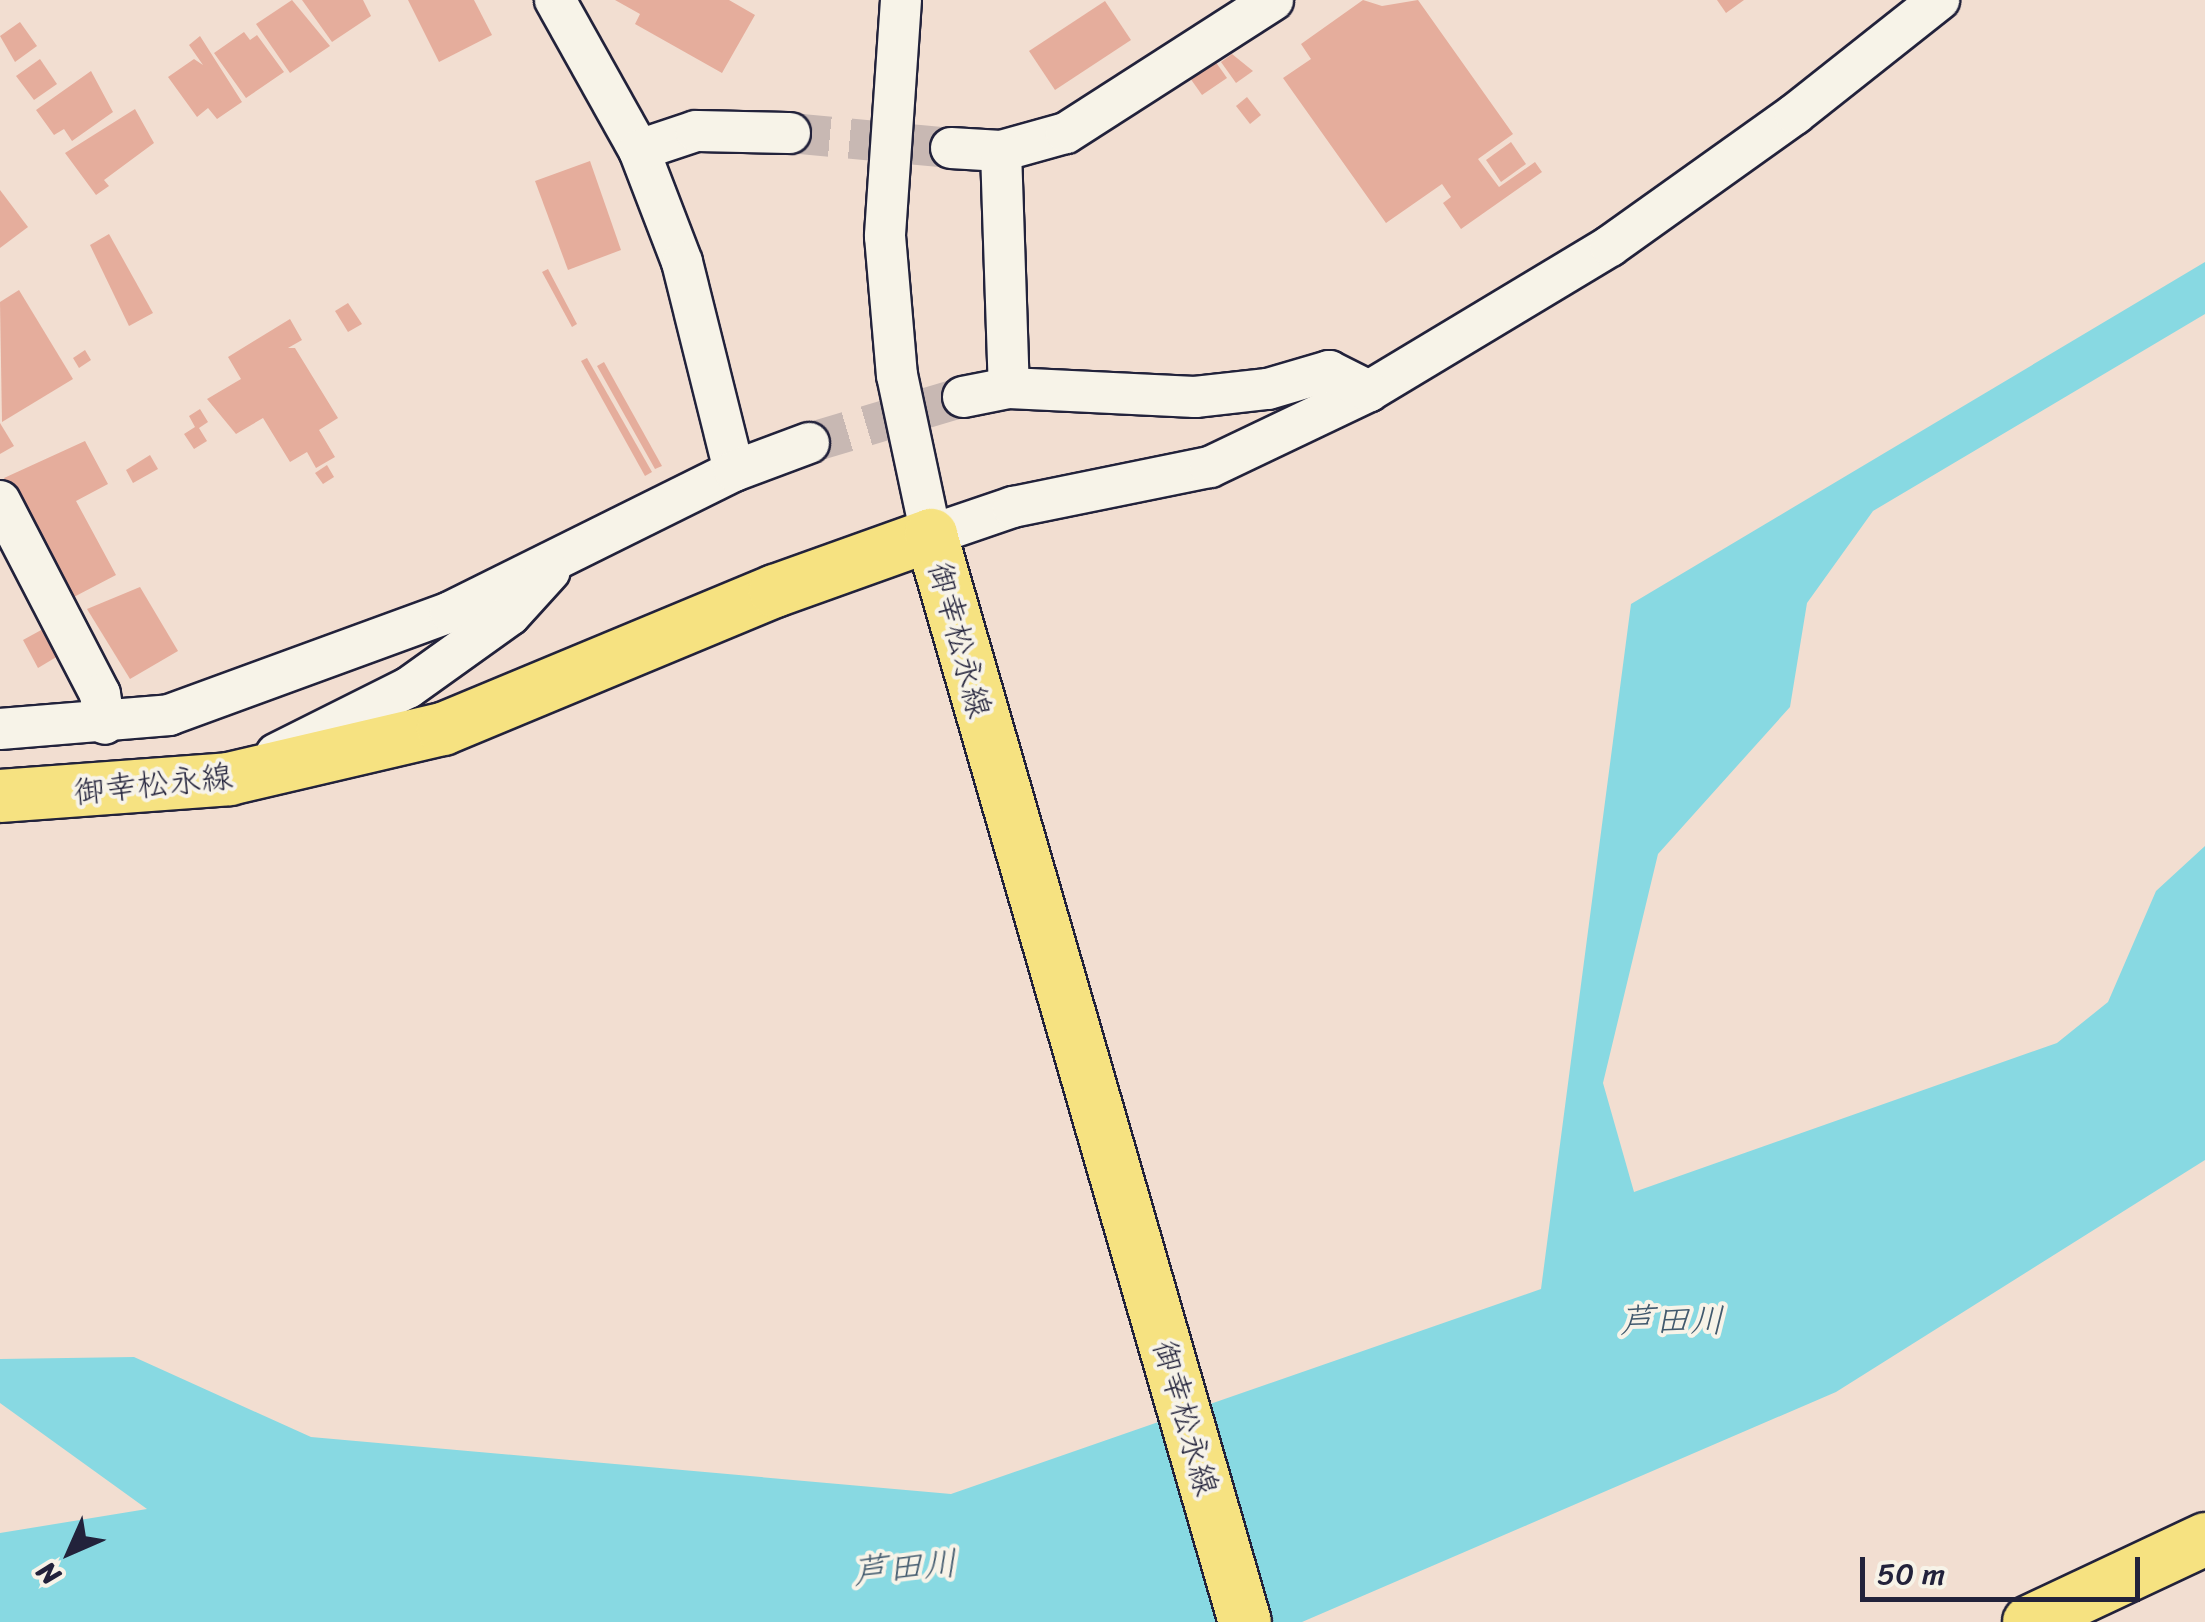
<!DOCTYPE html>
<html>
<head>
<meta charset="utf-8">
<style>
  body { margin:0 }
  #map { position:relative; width:2205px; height:1622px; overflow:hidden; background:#f2ded1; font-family:Sriracha,"Klee One",sans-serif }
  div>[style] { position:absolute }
  .water>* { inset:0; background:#88d9e2 }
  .building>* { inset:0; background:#e5ad9c }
  .minor-tunnel>* { height:40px; margin-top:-20px; transform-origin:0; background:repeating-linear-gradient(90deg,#c8b8b3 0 40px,transparent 0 60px) }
  .roads { filter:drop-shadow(2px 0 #22223b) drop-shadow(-2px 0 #22223b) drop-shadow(0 2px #22223b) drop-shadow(0 -2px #22223b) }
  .minor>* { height:40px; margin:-20px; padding:0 20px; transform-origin:20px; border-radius:20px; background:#f7f3e8 }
  .major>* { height:52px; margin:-26px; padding:0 26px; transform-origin:26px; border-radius:26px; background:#f6e281 }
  span { translate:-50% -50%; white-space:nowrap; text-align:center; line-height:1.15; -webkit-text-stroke:8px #f7f3e8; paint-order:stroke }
  .street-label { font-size:32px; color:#22223b }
  .water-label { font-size:35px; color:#41596d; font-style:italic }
  .north { position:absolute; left:20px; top:1502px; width:100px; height:100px; -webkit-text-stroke:8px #f7f3e8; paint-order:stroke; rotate:225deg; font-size:28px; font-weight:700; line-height:40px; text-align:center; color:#22223b }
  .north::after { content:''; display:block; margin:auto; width:35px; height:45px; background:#22223b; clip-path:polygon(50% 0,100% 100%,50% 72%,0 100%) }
  .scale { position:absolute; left:1860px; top:1557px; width:280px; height:45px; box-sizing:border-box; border:5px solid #22223b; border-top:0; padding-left:12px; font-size:30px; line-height:35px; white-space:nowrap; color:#22223b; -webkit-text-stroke:8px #f7f3e8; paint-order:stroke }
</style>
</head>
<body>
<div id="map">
  <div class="water">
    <i style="clip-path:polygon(2205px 262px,2205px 314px,1873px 511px,1807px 603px,1790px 707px,1658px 854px,1603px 1083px,1634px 1192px,2057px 1043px,2108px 1002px,2156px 891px,2205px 846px,2205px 1160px,1836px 1392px,1302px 1622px,0 1622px,0 1533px,147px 1509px,0 1403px,0 1359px,134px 1357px,311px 1437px,951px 1494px,1541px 1289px,1631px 604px)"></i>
  </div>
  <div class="building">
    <i style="clip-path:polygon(292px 0,330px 46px,290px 73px,256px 24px)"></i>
    <i style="clip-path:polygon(302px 0,363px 0,371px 16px,332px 42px)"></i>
    <i style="clip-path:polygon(408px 0,474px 0,492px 35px,439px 62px)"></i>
    <i style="clip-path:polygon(615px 0,729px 0,755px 15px,722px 73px,635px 24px,640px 14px)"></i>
    <i style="clip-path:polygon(1363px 0,1382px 6px,1418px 0,1513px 134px,1478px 159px,1499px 187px,1535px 162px,1542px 172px,1461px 229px,1443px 203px,1451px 197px,1442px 184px,1386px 223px,1283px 78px,1311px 59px,1301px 44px)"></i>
    <i style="clip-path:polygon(1717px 0,1744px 0,1726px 13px)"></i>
    <i style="clip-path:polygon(1105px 1px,1131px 40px,1055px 90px,1029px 51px)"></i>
    <i style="clip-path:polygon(20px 22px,37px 46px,15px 62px,0 36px)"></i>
    <i style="clip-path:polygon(244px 32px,250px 40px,257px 35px,284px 72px,246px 98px,214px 53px)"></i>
    <i style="clip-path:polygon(200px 36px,242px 102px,217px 119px,208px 108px,197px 117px,168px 77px,194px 59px,203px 65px,189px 45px)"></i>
    <i style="clip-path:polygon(1232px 54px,1253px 71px,1236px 83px,1221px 62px)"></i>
    <i style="clip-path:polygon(40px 59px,57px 84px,34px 100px,16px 76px)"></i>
    <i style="clip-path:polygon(1215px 61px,1227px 78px,1202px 95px,1190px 78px)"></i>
    <i style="clip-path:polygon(91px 71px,113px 112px,72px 141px,64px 129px,54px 135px,36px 110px)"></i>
    <i style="clip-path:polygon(1247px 97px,1261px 115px,1250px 124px,1236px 106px)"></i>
    <i style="clip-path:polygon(135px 109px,154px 143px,104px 180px,109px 186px,96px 195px,65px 153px)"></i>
    <i style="clip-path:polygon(1511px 142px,1526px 164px,1501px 182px,1486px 160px)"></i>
    <i style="clip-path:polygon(590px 161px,621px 250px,568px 270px,535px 181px)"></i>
    <i style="clip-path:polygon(0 190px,28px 227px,0 248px)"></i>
    <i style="clip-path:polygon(109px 234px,153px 313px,129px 326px,90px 245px)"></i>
    <i style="clip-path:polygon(548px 269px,577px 324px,572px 327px,542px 272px)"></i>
    <i style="clip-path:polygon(19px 290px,73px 379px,2px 422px,0 302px)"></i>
    <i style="clip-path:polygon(348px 303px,362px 324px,348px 332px,335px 311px)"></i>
    <i style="clip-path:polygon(290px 319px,302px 340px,288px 348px,295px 348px,338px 418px,319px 430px,335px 457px,316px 468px,307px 452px,290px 462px,263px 418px,236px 434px,207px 399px,241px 379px,228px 357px)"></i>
    <i style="clip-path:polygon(85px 350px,91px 360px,79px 368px,73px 358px)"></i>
    <i style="clip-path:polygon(587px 358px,652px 472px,645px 476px,581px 361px)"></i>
    <i style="clip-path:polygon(604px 362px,662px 466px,655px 469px,597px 366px)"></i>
    <i style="clip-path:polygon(200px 409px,208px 422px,199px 428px,207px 441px,194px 449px,184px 434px,195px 427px,189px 416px)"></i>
    <i style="clip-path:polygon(0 423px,14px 446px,0 454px)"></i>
    <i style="clip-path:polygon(85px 441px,108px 484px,76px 501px,116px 575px,70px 599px,4px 478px)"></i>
    <i style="clip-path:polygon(150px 455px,158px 469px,133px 483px,126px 470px)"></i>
    <i style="clip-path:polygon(327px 465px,334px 477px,323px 484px,315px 473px)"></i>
    <i style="clip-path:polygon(140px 587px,178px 651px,130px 679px,87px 609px)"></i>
    <i style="clip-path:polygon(43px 629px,58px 656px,38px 668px,23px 640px)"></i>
  </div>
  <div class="minor-tunnel">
    <i style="left:790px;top:133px;width:162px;rotate:5.3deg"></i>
    <i style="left:809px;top:443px;width:161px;rotate:-16.6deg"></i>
  </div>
  <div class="roads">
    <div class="minor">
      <i style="left:555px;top:0;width:172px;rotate:60.8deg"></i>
      <i style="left:639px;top:150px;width:120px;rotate:69deg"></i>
      <i style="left:682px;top:262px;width:215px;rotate:76deg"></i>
      <i style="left:901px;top:0;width:237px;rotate:93.9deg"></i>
      <i style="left:885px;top:236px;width:140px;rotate:85.1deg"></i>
      <i style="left:897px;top:375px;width:164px;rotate:78deg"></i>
      <i style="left:931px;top:535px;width:87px;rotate:-18.9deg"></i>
      <i style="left:1013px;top:507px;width:201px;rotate:-11.5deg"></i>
      <i style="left:1210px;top:467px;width:176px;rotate:-25.5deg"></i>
      <i style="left:1369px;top:391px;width:281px;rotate:-31deg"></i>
      <i style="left:1610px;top:246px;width:227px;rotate:-35.5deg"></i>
      <i style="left:1795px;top:114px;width:184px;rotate:-38.4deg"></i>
      <i style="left:951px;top:148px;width:50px;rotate:3.4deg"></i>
      <i style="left:1001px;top:151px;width:67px;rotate:-15.5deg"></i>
      <i style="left:1066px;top:133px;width:246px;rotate:-32.7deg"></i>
      <i style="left:639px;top:150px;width:60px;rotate:-18.4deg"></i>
      <i style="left:696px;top:131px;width:94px;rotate:1.2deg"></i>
      <i style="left:1001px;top:151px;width:237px;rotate:88.1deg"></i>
      <i style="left:963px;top:397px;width:47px;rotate:-11.1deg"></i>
      <i style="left:1009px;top:388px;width:186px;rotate:2.8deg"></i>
      <i style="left:1195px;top:397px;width:73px;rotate:-6.3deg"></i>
      <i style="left:1268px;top:389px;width:64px;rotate:-16.4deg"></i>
      <i style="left:1329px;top:371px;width:45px;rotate:26.6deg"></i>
      <i style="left:0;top:501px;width:217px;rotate:62.6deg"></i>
      <i style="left:100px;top:694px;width:30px;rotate:81deg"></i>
      <i style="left:0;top:729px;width:170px;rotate:-4.7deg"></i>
      <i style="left:169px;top:715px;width:299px;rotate:-20.1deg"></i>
      <i style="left:450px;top:612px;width:317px;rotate:-26.4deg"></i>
      <i style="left:734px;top:471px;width:80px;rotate:-20.5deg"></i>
      <i style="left:276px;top:754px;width:148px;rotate:-26.6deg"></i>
      <i style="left:408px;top:688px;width:125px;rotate:-35.6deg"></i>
      <i style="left:510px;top:615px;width:59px;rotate:-47.7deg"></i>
    </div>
    <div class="major">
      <i style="left:0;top:796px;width:230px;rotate:-4.2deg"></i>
      <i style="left:229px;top:779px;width:220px;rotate:-13.2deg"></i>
      <i style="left:443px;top:729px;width:360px;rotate:-22.6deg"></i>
      <i style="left:775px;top:591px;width:166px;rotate:-19.7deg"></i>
      <i style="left:931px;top:535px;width:1131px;rotate:73.89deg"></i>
      <i style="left:2029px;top:1622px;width:195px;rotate:-25.2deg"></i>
    </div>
  </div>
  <div class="street-label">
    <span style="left:959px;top:640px;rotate:75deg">御幸松永線</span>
    <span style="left:153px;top:785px;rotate:-6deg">御幸松永線</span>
    <span style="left:1185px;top:1418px;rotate:74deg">御幸松永線</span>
  </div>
  <div class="water-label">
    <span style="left:1672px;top:1320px">芦田川</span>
    <span style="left:905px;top:1567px;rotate:-5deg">芦田川</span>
  </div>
  <div class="north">N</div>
  <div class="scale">50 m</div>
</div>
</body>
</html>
